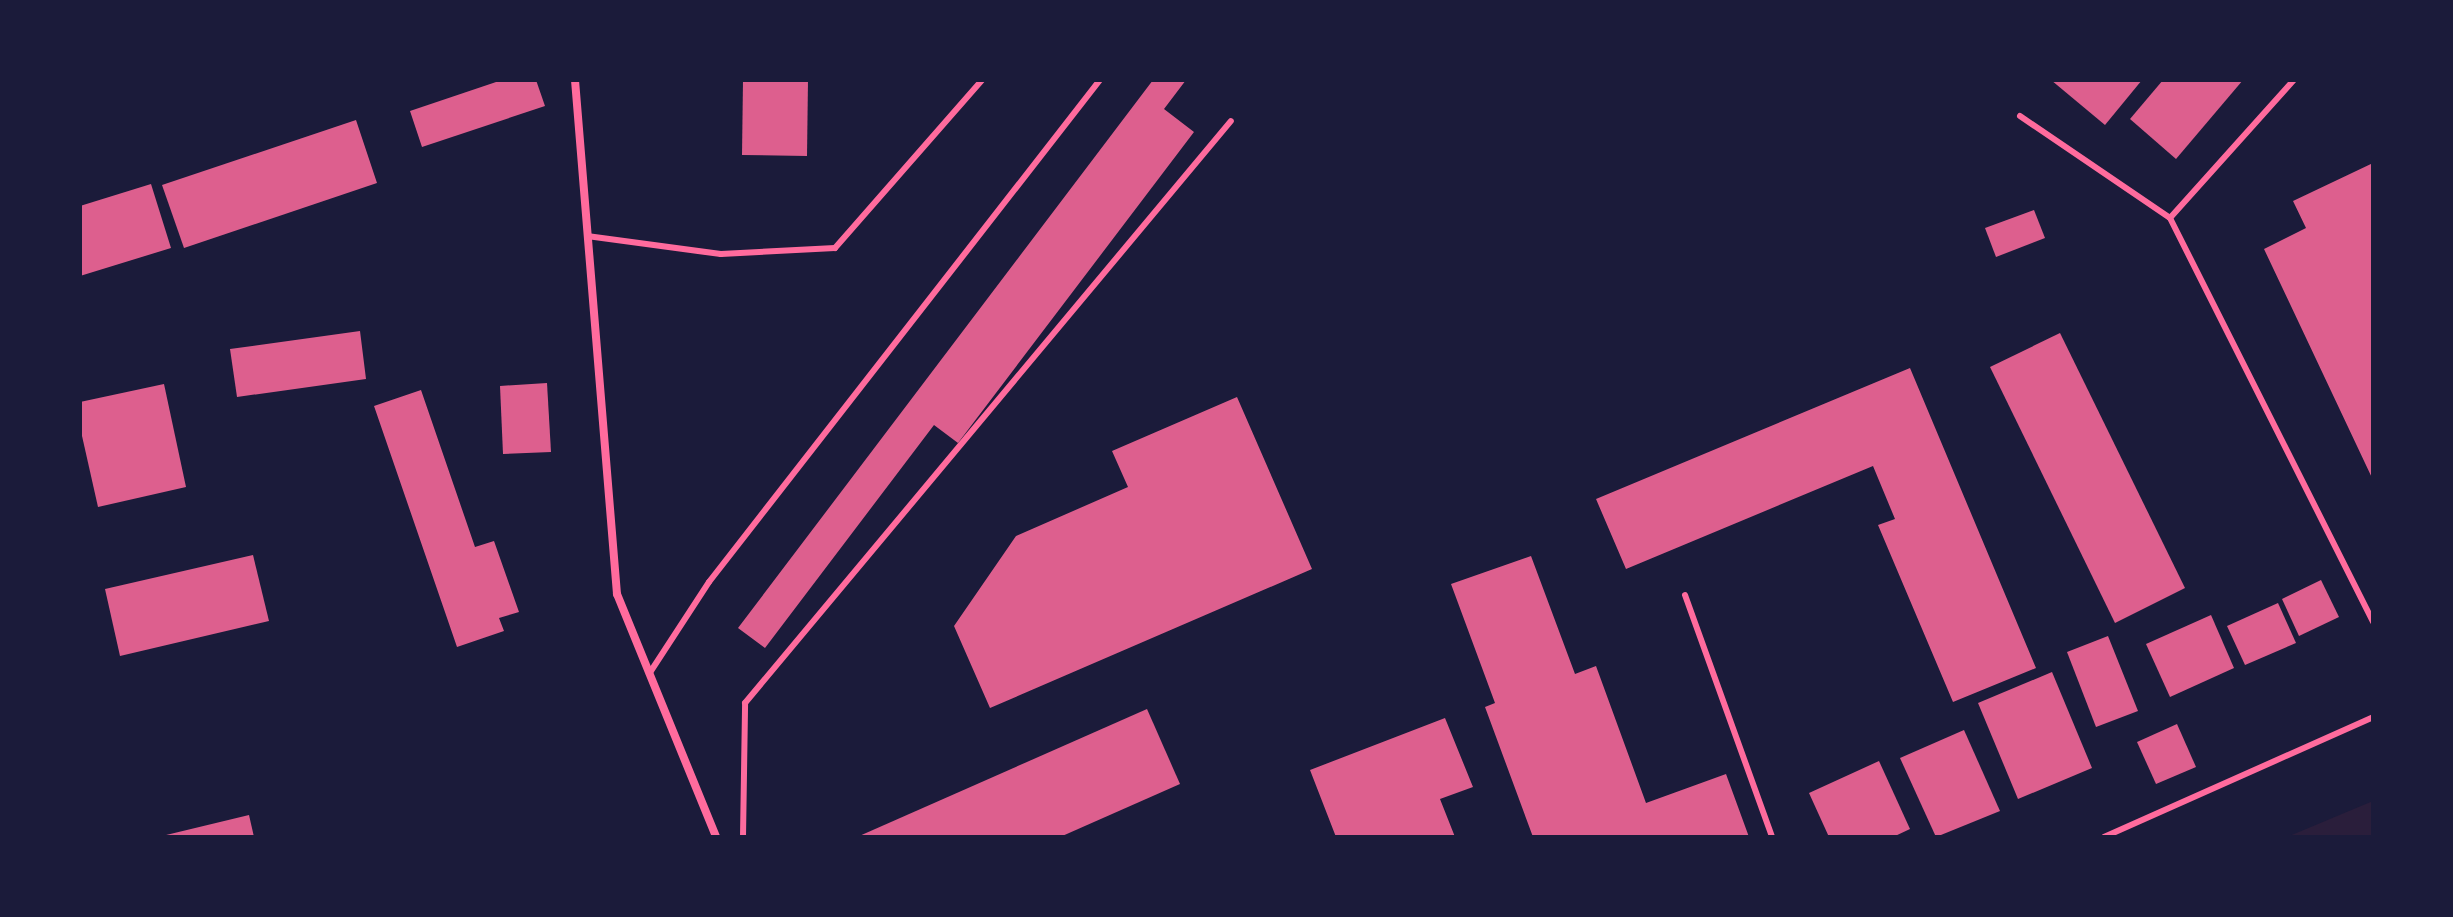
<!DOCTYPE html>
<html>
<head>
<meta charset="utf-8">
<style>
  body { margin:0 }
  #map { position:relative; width:2453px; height:917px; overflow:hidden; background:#1b1b3a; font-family:"Sofia Sans Condensed",sans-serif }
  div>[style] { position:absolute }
  .green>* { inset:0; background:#2a1e3b }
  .building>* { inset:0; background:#dd5f8e }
  .service>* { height:6px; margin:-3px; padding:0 3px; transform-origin:3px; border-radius:3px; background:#ff6b9d }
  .minor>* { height:8px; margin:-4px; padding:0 4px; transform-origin:4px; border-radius:4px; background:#ff6b9d }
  span { translate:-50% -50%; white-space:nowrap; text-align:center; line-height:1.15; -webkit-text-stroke:6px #1b1b3a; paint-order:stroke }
  .frame { position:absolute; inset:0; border:82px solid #1b1b3a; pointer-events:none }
</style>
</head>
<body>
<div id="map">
  <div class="green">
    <i style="clip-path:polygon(2373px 801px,2373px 837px,2287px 837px)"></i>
  </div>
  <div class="building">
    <i style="clip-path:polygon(502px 80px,536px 80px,545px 106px,422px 147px,410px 111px)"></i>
    <i style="clip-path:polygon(743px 80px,808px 80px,807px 156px,742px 155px)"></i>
    <i style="clip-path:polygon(1153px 80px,1186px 80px,1164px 109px,1194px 132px,958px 443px,934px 425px,765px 648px,738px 628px)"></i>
    <i style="clip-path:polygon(2051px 80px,2142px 80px,2105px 125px)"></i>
    <i style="clip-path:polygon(2163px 80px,2243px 80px,2176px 159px,2130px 119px)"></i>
    <i style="clip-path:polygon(356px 120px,377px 183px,184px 248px,162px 185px)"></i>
    <i style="clip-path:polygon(2373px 163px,2373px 480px,2264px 249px,2306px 228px,2293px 201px)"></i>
    <i style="clip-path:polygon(151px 184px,171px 248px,80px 276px,80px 206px)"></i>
    <i style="clip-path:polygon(2034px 210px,2045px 238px,1996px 257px,1985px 228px)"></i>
    <i style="clip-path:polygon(360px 331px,366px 379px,237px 397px,230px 349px)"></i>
    <i style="clip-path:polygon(2060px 333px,2185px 588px,2115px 623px,1990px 367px)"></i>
    <i style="clip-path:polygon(1910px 368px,2036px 668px,1953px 702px,1878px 525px,1895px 519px,1873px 466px,1626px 569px,1596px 499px)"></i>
    <i style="clip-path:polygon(547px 383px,551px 452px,503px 454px,500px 386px)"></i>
    <i style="clip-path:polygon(164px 384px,186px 487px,98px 507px,80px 427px,80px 402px)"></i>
    <i style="clip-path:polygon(421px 390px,475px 547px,494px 541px,519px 612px,499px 618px,504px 631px,457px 647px,374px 406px)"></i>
    <i style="clip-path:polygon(1237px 397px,1312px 569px,990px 708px,954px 626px,1016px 536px,1128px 487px,1112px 451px)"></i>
    <i style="clip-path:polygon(253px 555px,269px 621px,120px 656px,105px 589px)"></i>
    <i style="clip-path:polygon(1531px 556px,1575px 674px,1596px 666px,1646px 803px,1726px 774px,1749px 837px,1533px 837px,1485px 707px,1495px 703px,1451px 584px)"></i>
    <i style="clip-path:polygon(2321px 580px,2339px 617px,2299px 636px,2282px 599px)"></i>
    <i style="clip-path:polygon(2278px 603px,2296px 643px,2245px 665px,2227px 626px)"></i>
    <i style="clip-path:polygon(2211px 615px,2234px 668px,2170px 697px,2146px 644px)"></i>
    <i style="clip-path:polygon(2108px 636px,2138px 711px,2096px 727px,2067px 652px)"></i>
    <i style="clip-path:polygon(2052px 672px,2092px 768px,2018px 799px,1978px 703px)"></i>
    <i style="clip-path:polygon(1147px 709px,1180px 784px,1060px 837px,857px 837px)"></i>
    <i style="clip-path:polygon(1445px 718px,1473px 787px,1440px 799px,1455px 837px,1336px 837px,1310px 770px)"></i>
    <i style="clip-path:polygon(2177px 724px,2196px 767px,2156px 784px,2137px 742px)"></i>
    <i style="clip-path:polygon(1964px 730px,2000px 811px,1936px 837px,1900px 758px)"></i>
    <i style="clip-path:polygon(1879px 761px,1910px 829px,1893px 837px,1829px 837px,1809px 793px)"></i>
    <i style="clip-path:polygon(249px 815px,254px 837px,162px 837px,162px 836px)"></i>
  </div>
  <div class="service">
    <i style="left:2020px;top:116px;width:181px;rotate:34.2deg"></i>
    <i style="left:2170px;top:218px;width:452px;rotate:63.3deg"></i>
    <i style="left:2170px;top:218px;width:186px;rotate:-48.1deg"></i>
    <i style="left:587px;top:236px;width:135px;rotate:7.7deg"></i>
    <i style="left:721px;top:254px;width:114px;rotate:-3deg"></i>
    <i style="left:835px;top:248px;width:223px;rotate:-48.8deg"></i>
    <i style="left:1685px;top:595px;width:257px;rotate:70.2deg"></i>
    <i style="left:649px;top:674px;width:110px;rotate:-56.9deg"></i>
    <i style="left:709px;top:582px;width:636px;rotate:-52.09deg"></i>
    <i style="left:743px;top:837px;width:134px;rotate:-89.1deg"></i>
    <i style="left:745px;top:703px;width:758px;rotate:-50.14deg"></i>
    <i style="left:2104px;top:837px;width:295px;rotate:-24deg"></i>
  </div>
  <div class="minor">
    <i style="left:575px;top:80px;width:516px;rotate:85.33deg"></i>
    <i style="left:617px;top:594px;width:262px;rotate:67.8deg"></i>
  </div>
  <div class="frame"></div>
</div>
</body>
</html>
